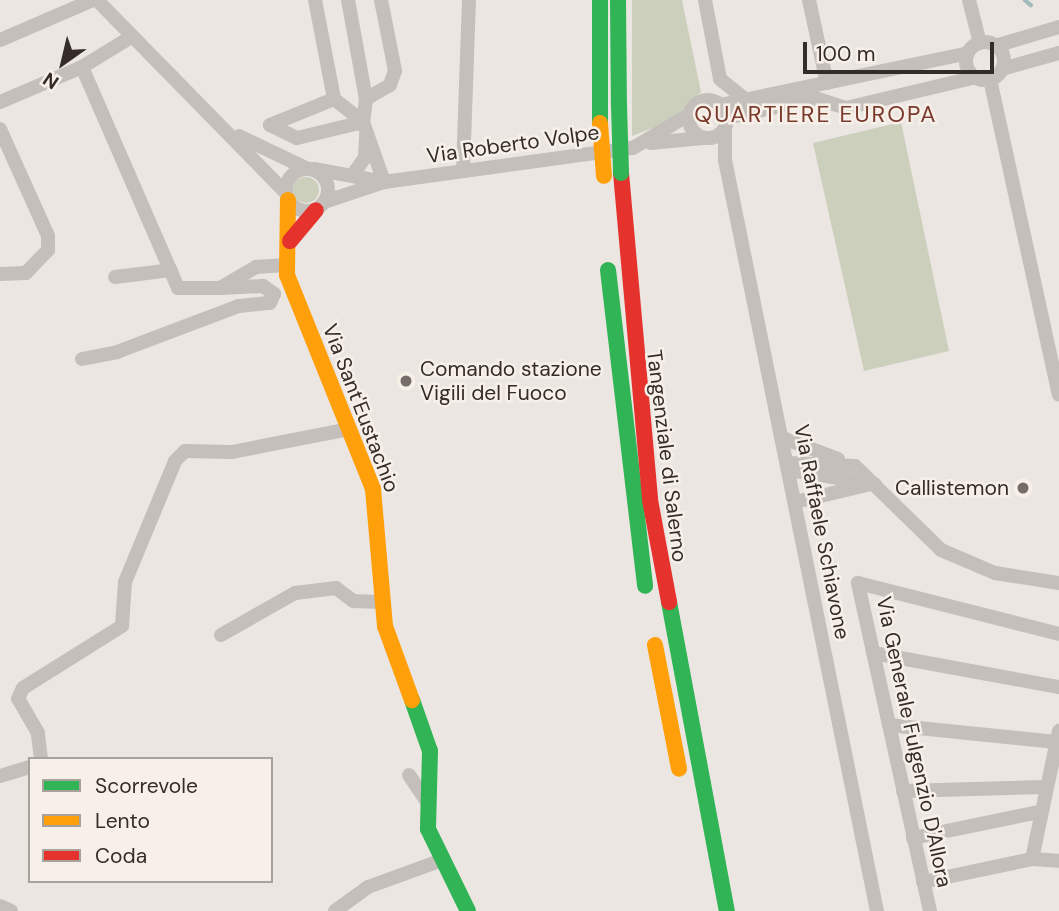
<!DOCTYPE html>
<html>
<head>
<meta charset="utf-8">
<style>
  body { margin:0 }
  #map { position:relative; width:1059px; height:911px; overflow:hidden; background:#ebe6e1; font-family:"DM Sans",sans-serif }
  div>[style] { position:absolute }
  .green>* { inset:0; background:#cdcfbd }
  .round { border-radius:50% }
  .stream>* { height:3.5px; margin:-1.75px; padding:0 1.75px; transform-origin:1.75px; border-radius:1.75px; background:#a0bbb9 }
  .street>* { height:14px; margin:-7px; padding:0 7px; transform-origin:7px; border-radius:7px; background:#c4bfbb }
  .street>.ring { margin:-7px; padding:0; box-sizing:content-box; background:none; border:14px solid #c4bfbb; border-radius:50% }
  .fast>* { height:16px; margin:-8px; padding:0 8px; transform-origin:8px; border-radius:8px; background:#30b455 }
  .slow>* { height:16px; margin:-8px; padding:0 8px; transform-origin:8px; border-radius:8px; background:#ff9f0a }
  .jam>* { height:16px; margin:-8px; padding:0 8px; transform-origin:8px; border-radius:8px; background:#e5322d }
  .fast-bridge>* { height:16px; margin:-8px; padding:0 8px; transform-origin:8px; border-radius:8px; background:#30b455 }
  .slow-bridge>* { height:16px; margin:-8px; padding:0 8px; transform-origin:8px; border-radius:8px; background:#ff9f0a }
  .dots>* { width:19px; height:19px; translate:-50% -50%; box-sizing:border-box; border:4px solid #f7f0e9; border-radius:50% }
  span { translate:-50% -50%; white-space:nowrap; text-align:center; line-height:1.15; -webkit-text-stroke:5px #f7f0e9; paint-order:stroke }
  .street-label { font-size:21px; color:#342c29 }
  .poi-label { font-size:21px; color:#342c29 }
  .left { translate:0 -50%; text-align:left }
  .right { translate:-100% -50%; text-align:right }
  .neighbourhood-label { font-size:23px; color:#7a3a2c; letter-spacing:2px }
  .legend { position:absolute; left:28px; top:757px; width:245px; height:126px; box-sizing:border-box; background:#f7f0e9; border:2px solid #a9a29c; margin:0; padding:9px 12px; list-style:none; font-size:21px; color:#342c29 }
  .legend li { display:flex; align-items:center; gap:14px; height:35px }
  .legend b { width:35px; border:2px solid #a9a29c }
  .north { position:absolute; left:28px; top:28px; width:70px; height:70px; -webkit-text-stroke:5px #f7f0e9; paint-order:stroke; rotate:214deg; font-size:19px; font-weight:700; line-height:28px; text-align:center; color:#342c29 }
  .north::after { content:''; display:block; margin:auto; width:24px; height:32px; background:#342c29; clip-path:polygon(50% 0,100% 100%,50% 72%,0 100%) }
  .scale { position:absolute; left:803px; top:42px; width:191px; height:32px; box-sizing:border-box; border:4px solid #342c29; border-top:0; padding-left:9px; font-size:21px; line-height:24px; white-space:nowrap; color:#342c29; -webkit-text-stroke:5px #f7f0e9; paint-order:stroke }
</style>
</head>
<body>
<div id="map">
  <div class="green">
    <i style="clip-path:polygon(632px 0,682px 0,701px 92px,671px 121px,632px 136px)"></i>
    <i style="clip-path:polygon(901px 122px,949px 351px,864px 371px,813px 143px)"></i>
    <i class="round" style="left:293px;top:177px;width:26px;height:26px"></i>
  </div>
  <div class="stream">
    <i style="left:1025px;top:0;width:8px;rotate:40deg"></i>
  </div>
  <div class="street">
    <i style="left:97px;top:0;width:270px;rotate:45.6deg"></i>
    <i style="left:315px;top:0;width:101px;rotate:79.1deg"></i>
    <i style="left:334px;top:99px;width:37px;rotate:38deg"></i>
    <i style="left:348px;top:0;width:101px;rotate:79.7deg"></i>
    <i style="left:381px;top:0;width:72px;rotate:78.8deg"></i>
    <i style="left:395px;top:71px;width:15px;rotate:110deg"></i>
    <i style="left:390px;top:85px;width:28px;rotate:150deg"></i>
    <i style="left:366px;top:99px;width:23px;rotate:97deg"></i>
    <i style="left:363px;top:122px;width:64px;rotate:70.7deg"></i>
    <i style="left:705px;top:0;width:80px;rotate:79.2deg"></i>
    <i style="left:720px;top:79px;width:33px;rotate:39deg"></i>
    <i style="left:809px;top:0;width:85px;rotate:77.8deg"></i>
    <i style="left:969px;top:0;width:44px;rotate:75.7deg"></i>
    <i style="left:0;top:40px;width:101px;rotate:-23.3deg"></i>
    <i class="ring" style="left:966px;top:42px;width:24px;height:24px"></i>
    <i style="left:995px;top:46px;width:67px;rotate:-16.5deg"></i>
    <i style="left:82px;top:67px;width:241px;rotate:66.5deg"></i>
    <i style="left:178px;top:288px;width:42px"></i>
    <i style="left:220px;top:288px;width:42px;rotate:-30.3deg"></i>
    <i style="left:256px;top:267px;width:29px;rotate:-4deg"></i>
    <i style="left:1002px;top:69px;width:59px;rotate:-15.7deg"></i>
    <i style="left:990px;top:79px;width:323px;rotate:77.7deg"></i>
    <i style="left:334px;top:99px;width:69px;rotate:157.9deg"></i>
    <i style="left:270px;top:125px;width:30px;rotate:26deg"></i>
    <i style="left:297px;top:138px;width:68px;rotate:-13.6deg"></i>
    <i class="ring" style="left:689px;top:100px;width:24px;height:24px"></i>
    <i style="left:0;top:102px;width:89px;rotate:-23.1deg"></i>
    <i style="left:82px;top:67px;width:57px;rotate:-31.5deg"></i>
    <i style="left:720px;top:105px;width:253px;rotate:-11.8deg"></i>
    <i style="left:727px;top:118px;width:90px;rotate:-12.8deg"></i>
    <i style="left:815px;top:98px;width:33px;rotate:18deg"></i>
    <i style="left:846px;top:108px;width:134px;rotate:-13.4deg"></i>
    <i style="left:725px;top:128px;width:32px;rotate:90deg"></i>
    <i style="left:725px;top:160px;width:766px;rotate:78.56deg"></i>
    <i style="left:0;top:129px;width:117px;rotate:65.8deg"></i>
    <i style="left:48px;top:236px;width:14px;rotate:90deg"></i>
    <i style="left:48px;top:250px;width:32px;rotate:134deg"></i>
    <i style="left:26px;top:273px;width:26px;rotate:178deg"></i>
    <i style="left:239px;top:136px;width:76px;rotate:25.6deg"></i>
    <i style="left:651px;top:143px;width:52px;rotate:-5.5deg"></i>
    <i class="ring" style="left:286px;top:169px;width:28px;height:28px"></i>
    <i style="left:314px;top:169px;width:71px;rotate:10.5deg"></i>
    <i style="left:463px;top:171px;width:171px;rotate:-88deg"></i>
    <i style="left:354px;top:173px;width:19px;rotate:-55deg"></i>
    <i style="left:365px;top:157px;width:22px;rotate:-87deg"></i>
    <i style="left:324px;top:202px;width:63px;rotate:-18.4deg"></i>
    <i style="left:384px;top:182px;width:251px;rotate:-7.8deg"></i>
    <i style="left:633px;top:148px;width:66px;rotate:-30.8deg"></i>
    <i style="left:115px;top:277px;width:56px;rotate:-7.1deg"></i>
    <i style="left:82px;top:359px;width:36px;rotate:-11deg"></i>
    <i style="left:117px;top:352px;width:130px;rotate:-20.7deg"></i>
    <i style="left:239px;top:306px;width:31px;rotate:-6deg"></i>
    <i style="left:270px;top:303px;width:10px;rotate:-66deg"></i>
    <i style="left:274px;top:294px;width:14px;rotate:-144deg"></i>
    <i style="left:263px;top:286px;width:43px;rotate:177.3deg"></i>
    <i style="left:783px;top:438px;width:59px;rotate:20.9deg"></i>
    <i style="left:789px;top:463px;width:66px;rotate:2.6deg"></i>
    <i style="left:855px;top:466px;width:120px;rotate:44.3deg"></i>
    <i style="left:941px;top:550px;width:59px;rotate:23.1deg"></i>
    <i style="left:995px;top:573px;width:65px;rotate:8.9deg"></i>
    <i style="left:790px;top:470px;width:86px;rotate:9.4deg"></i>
    <i style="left:795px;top:502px;width:74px;rotate:-13.3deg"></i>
    <i style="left:221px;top:635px;width:85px;rotate:-29.6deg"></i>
    <i style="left:295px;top:593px;width:41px;rotate:-7deg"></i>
    <i style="left:336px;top:588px;width:21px;rotate:37deg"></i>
    <i style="left:353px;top:601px;width:28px;rotate:2deg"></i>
    <i style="left:873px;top:653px;width:189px;rotate:10.4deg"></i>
    <i style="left:889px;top:725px;width:168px;rotate:5.8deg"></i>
    <i style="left:41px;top:759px;width:26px;rotate:-97deg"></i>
    <i style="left:38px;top:733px;width:39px;rotate:-120deg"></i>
    <i style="left:18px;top:699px;width:12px;rotate:-66deg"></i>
    <i style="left:23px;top:688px;width:117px;rotate:-32.1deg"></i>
    <i style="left:122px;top:626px;width:44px;rotate:-86.1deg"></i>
    <i style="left:125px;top:582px;width:131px;rotate:-67.5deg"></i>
    <i style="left:175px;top:461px;width:14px;rotate:-45deg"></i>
    <i style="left:185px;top:451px;width:47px;rotate:1.2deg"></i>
    <i style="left:232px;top:452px;width:119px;rotate:-11.1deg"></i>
    <i style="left:409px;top:775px;width:32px;rotate:56deg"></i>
    <i style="left:0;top:776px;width:31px;rotate:-17deg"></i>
    <i style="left:903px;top:791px;width:142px;rotate:-1.6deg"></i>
    <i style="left:913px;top:838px;width:128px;rotate:-11.7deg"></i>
    <i style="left:1032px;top:859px;width:27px;rotate:4deg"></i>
    <i style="left:923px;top:882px;width:111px;rotate:-11.9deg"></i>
    <i style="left:1032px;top:859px;width:131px;rotate:-78.1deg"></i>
    <i style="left:0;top:906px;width:12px;rotate:24deg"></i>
    <i style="left:335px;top:911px;width:41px;rotate:-36deg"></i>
    <i style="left:368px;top:887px;width:79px;rotate:-20deg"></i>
    <i style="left:930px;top:911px;width:336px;rotate:-102.4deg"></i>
    <i style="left:858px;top:583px;width:207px;rotate:14.2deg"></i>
  </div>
  <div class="fast">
    <i style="left:600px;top:0;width:123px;rotate:90deg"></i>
    <i style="left:618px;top:0;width:105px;rotate:89.5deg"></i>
    <i style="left:608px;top:270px;width:318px;rotate:83.3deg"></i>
    <i style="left:669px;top:602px;width:314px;rotate:79.4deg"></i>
    <i style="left:412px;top:700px;width:54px;rotate:70.6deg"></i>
    <i style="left:430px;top:751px;width:78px;rotate:91.5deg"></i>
    <i style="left:428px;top:829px;width:91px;rotate:64deg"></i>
  </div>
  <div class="slow">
    <i style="left:288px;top:200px;width:75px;rotate:90.8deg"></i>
    <i style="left:287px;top:275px;width:231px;rotate:68.1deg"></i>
    <i style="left:373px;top:489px;width:138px;rotate:85deg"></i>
    <i style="left:385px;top:626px;width:79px;rotate:70deg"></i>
    <i style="left:655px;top:645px;width:126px;rotate:79deg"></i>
  </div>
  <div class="jam">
    <i style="left:621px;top:173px;width:328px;rotate:84.9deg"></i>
    <i style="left:650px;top:500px;width:104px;rotate:79.4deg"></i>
    <i style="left:290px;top:241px;width:40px;rotate:-50deg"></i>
  </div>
  <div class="fast-bridge">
    <i style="left:619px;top:105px;width:68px;rotate:88.3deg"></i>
  </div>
  <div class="slow-bridge">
    <i style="left:600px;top:123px;width:53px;rotate:85.7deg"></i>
  </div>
  <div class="dots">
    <i style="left:406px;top:381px;background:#746d69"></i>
    <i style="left:1023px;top:488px;background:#746d69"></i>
  </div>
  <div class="street-label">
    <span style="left:513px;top:144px;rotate:-8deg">Via Roberto Volpe</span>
    <span style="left:361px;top:408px;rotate:69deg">Via Sant'Eustachio</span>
    <span style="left:667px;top:456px;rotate:83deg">Tangenziale di Salerno</span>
    <span style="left:822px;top:532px;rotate:79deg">Via Raffaele Schiavone</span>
    <span style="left:914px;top:742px;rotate:78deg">Via Generale Fulgenzio D'Allora</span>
  </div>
  <div class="poi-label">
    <span class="left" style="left:420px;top:381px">Comando stazione<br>Vigili del Fuoco</span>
    <span class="right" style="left:1009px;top:488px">Callistemon</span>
  </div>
  <div class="neighbourhood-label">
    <span style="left:816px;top:114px">QUARTIERE EUROPA</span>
  </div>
  <ul class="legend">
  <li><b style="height:9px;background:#30b455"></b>Scorrevole</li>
  <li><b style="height:9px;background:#ff9f0a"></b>Lento</li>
  <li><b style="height:9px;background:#e5322d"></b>Coda</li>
  </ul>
  <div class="north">N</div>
  <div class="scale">100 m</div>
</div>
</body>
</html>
